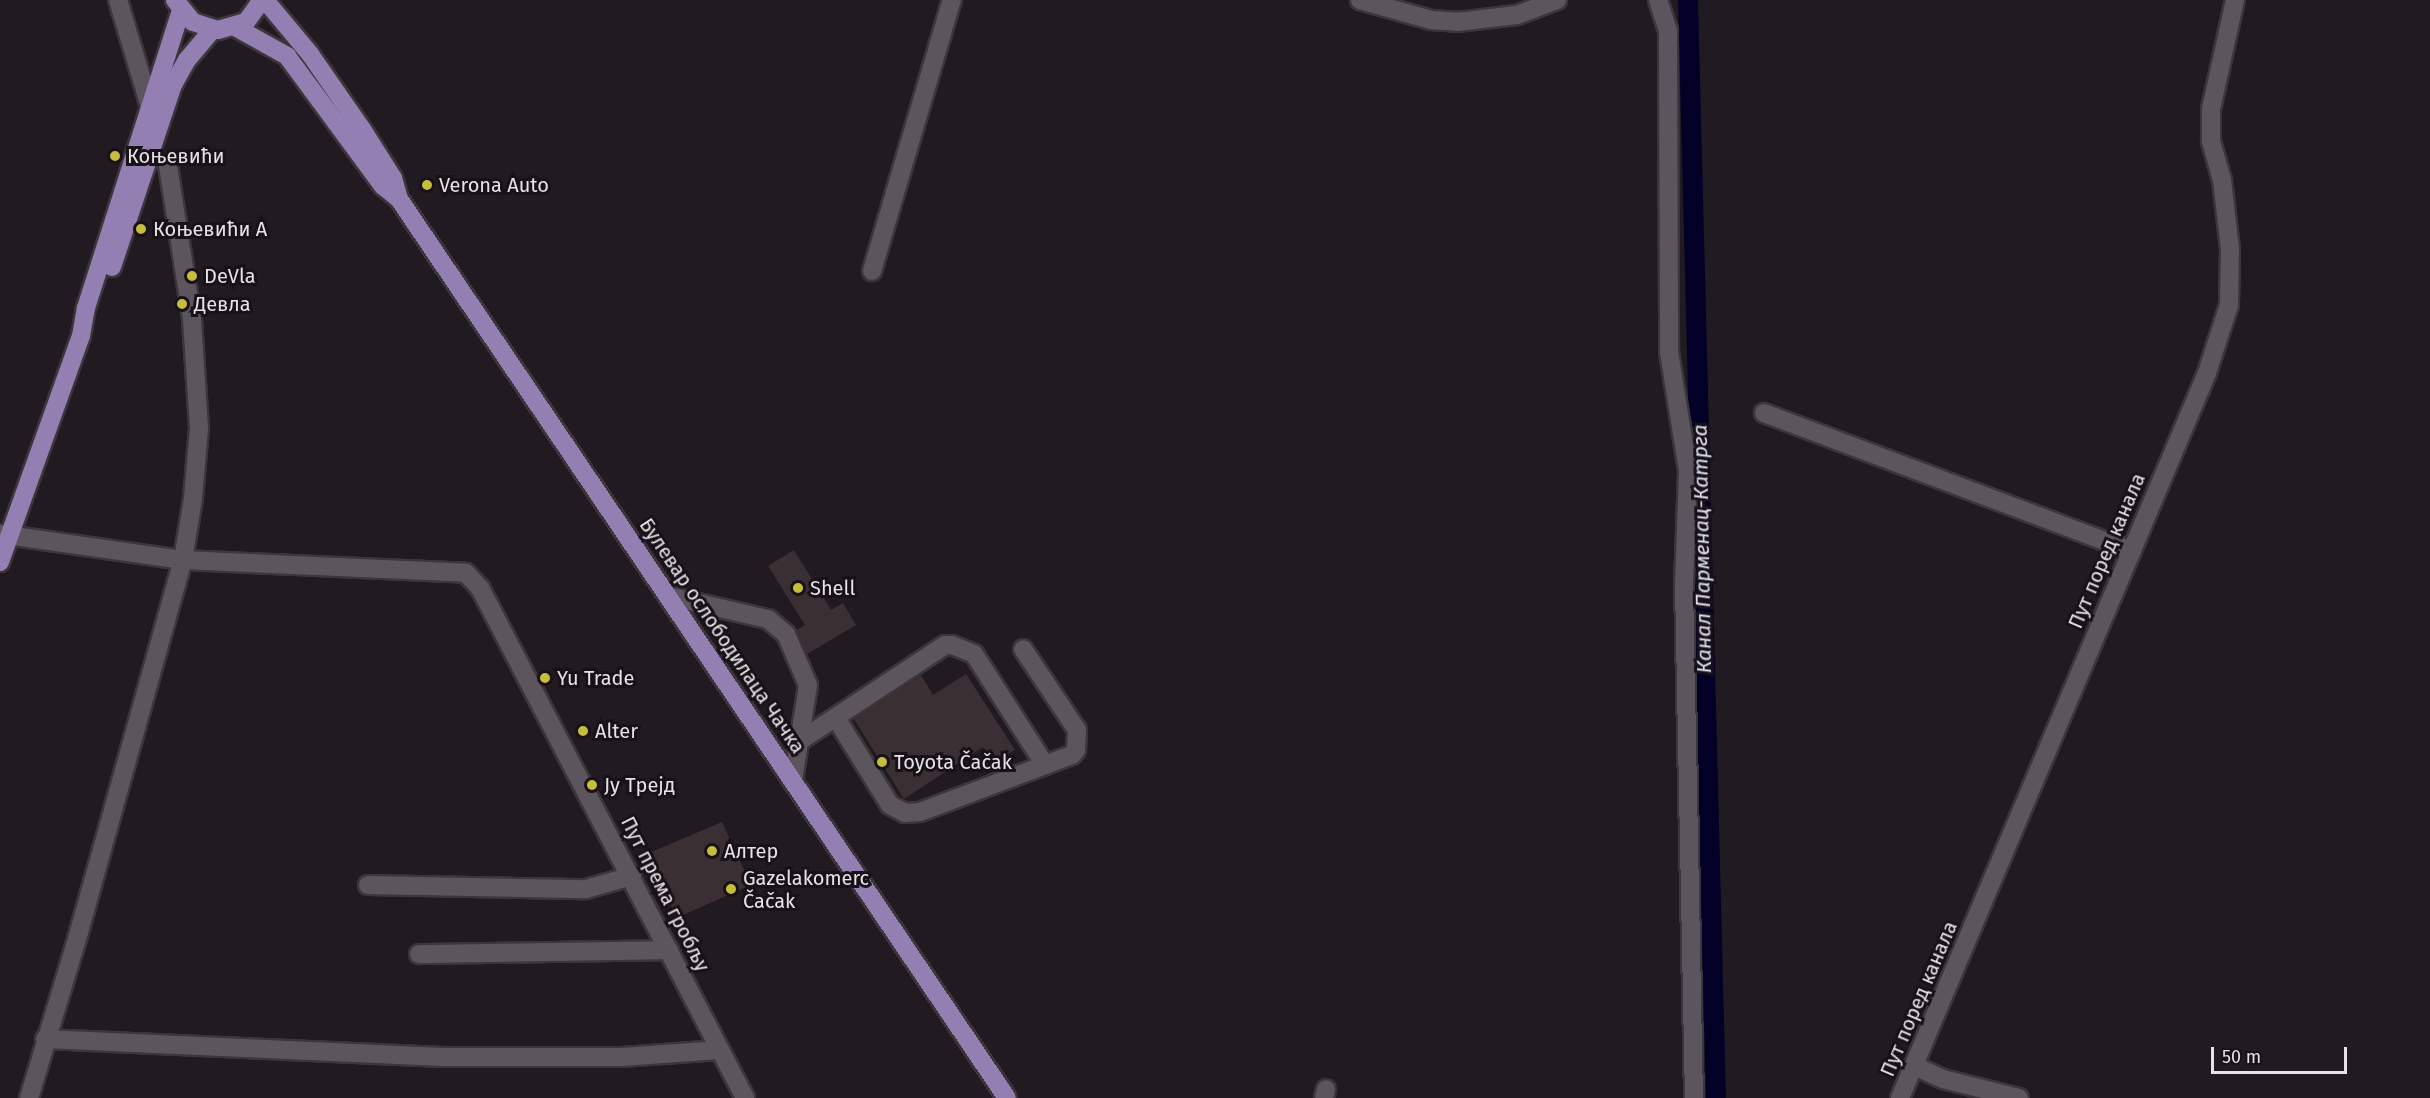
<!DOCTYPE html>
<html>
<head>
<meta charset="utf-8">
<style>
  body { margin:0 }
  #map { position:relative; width:2430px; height:1098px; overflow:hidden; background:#211b21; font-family:"Fira Sans",sans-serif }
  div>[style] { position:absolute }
  .canal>* { height:20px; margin:-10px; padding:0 10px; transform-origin:10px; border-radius:10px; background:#030028 }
  .building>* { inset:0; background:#3a3034 }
  .roads { filter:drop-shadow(2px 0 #3b363b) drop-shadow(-2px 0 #3b363b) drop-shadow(0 2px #3b363b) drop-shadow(0 -2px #3b363b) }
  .minor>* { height:18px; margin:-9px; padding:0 9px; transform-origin:9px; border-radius:9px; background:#5d555d }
  .major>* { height:18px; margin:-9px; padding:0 9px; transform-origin:9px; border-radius:9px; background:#937fb2 }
  .dots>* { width:16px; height:16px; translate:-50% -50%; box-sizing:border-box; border:3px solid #181218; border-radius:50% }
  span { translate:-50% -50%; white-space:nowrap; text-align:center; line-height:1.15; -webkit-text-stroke:6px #181218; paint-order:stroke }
  .poi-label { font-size:20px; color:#e6e2e6 }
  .left { translate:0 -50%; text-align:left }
  .street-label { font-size:20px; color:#e6e2e6 }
  .water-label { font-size:21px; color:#dfe4f4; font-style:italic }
  .scale { position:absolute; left:2211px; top:1047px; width:136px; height:27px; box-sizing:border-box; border:3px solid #e6e2e6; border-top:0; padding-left:8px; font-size:18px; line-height:21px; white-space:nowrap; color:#e6e2e6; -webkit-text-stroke:4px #181218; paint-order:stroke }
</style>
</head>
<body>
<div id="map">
  <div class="canal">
    <i style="left:1688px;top:0;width:1098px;rotate:88.54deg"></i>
  </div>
  <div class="building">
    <i style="clip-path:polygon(794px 550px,831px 610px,843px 603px,856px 625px,807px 654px,797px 630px,805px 625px,768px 566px)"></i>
    <i style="clip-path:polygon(966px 674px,1015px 750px,994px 762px,983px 747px,904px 799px,854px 719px,921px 675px,933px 695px)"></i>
    <i style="clip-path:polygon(722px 822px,751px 885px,676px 918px,649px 853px)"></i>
  </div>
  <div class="roads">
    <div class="minor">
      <i style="left:118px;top:0;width:115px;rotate:73.3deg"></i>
      <i style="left:1360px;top:0;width:74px;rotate:15.7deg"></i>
      <i style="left:1431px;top:20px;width:26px;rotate:4deg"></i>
      <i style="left:1457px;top:22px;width:60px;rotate:-6.7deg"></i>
      <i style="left:1517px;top:15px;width:43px;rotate:-20.6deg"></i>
      <i style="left:1658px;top:0;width:33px;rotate:72deg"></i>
      <i style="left:1668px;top:31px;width:321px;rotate:89.8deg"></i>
      <i style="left:1669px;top:352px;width:121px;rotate:80.9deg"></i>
      <i style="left:1688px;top:471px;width:113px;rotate:92deg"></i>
      <i style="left:1684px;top:584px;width:514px;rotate:88.89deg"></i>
      <i style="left:872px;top:271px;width:283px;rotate:-73.6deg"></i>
      <i style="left:1764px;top:413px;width:393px;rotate:20.6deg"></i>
      <i style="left:0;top:534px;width:185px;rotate:8.1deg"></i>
      <i style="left:183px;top:560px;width:283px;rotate:2.6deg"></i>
      <i style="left:466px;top:573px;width:21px;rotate:47deg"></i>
      <i style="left:480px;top:588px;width:575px;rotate:62.54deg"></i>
      <i style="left:668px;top:596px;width:103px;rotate:13deg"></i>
      <i style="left:768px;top:619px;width:23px;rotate:40deg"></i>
      <i style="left:786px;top:634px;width:56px;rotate:66.7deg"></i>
      <i style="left:808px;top:685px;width:97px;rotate:98.9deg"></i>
      <i style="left:836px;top:718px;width:102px;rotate:58.2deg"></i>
      <i style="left:890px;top:805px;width:17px;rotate:28deg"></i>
      <i style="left:905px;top:813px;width:15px;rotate:-4deg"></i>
      <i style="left:920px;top:812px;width:162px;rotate:-20.6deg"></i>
      <i style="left:1072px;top:755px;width:6px;rotate:-51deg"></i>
      <i style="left:1076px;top:750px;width:20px;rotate:-87deg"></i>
      <i style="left:1077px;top:730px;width:97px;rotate:-123.7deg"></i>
      <i style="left:798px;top:742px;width:176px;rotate:-33.4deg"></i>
      <i style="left:945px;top:645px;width:7px"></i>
      <i style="left:952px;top:645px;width:24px;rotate:22deg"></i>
      <i style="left:974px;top:654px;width:132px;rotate:57.4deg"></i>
      <i style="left:368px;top:885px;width:218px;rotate:1.1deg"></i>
      <i style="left:586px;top:889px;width:48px;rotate:-15.8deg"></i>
      <i style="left:419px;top:954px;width:250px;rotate:-0.9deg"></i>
      <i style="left:45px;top:1039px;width:398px;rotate:2.6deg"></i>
      <i style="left:443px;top:1057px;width:179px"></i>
      <i style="left:622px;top:1057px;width:98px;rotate:-4.1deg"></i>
      <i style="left:1915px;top:1066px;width:31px;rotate:25deg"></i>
      <i style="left:1943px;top:1079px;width:78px;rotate:14deg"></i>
      <i style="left:29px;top:1098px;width:173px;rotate:-73.2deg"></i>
      <i style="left:79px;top:932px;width:386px;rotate:-74.4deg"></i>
      <i style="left:183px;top:560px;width:63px;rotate:-80.8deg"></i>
      <i style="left:193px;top:498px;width:70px;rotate:-85.1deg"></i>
      <i style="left:199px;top:428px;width:109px;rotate:-93.7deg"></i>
      <i style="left:192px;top:319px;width:156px;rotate:-98.9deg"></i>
      <i style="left:1324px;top:1098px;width:9px;rotate:-77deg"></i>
      <i style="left:1900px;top:1098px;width:787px;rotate:-67.05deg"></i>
      <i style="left:2207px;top:373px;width:71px;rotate:-72.1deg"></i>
      <i style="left:2229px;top:305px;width:56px;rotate:-89deg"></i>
      <i style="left:2230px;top:249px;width:69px;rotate:-96.6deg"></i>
      <i style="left:2222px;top:180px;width:41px;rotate:-105.8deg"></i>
      <i style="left:2211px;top:141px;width:32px;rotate:-90deg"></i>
      <i style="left:2211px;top:109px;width:112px;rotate:-77.6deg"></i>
    </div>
    <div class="major">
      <i style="left:175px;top:0;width:28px;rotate:51deg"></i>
      <i style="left:193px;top:22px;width:26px;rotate:18deg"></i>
      <i style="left:218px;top:30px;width:29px;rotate:-16deg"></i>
      <i style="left:246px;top:22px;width:27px;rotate:-54deg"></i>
      <i style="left:265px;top:0;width:70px;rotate:50.2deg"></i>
      <i style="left:310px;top:54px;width:91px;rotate:55.3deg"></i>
      <i style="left:362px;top:129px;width:58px;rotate:57.7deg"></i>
      <i style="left:393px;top:178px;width:22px;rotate:74deg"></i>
      <i style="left:399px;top:199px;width:1085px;rotate:55.93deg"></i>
      <i style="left:235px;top:27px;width:60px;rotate:29.1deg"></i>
      <i style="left:287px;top:56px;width:162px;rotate:53.6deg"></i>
      <i style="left:383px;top:186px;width:21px;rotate:39deg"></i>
      <i style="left:112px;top:267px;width:192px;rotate:-71.5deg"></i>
      <i style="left:173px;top:85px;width:29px;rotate:-61deg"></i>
      <i style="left:187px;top:60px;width:39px;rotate:-50deg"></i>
      <i style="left:0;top:562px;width:240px;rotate:-70.3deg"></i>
      <i style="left:81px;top:336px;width:28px;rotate:-80deg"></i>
      <i style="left:86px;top:308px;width:312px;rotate:-72.3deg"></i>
    </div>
  </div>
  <div class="dots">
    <i style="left:115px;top:156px;background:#c6bc3d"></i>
    <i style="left:427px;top:185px;background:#c6bc3d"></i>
    <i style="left:141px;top:229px;background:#c6bc3d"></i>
    <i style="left:192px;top:276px;background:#c6bc3d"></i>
    <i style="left:182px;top:304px;background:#c6bc3d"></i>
    <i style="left:798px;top:588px;background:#c6bc3d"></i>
    <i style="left:545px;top:678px;background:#c6bc3d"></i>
    <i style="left:583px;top:731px;background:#c6bc3d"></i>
    <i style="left:882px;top:762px;background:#c6bc3d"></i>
    <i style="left:592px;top:785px;background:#c6bc3d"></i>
    <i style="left:712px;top:851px;background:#c6bc3d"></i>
    <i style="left:731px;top:889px;background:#c6bc3d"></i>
  </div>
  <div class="poi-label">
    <span class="left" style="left:127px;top:156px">Коњевићи</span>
    <span class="left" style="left:439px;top:185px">Verona Auto</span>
    <span class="left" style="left:153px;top:229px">Коњевићи А</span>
    <span class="left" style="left:204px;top:276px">DeVla</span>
    <span class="left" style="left:194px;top:304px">Девла</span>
    <span class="left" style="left:810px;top:588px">Shell</span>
    <span class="left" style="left:557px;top:678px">Yu Trade</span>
    <span class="left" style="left:595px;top:731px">Alter</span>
    <span class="left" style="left:894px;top:762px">Toyota Čačak</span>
    <span class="left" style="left:604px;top:785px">Ју Трејд</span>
    <span class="left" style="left:724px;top:851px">Алтер</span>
    <span class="left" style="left:743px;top:890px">Gazelakomerc<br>Čačak</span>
  </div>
  <div class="street-label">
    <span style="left:2107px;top:551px;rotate:-67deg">Пут поред канала</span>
    <span style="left:722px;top:636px;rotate:56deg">Булевар ослободилаца Чачка</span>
    <span style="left:665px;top:894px;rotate:63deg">Пут према гробљу</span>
    <span style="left:1919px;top:999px;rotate:-67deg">Пут поред канала</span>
  </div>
  <div class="water-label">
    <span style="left:1702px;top:549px;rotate:-91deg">Канал Парменац-Катрга</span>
  </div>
  <div class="scale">50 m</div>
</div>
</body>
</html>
